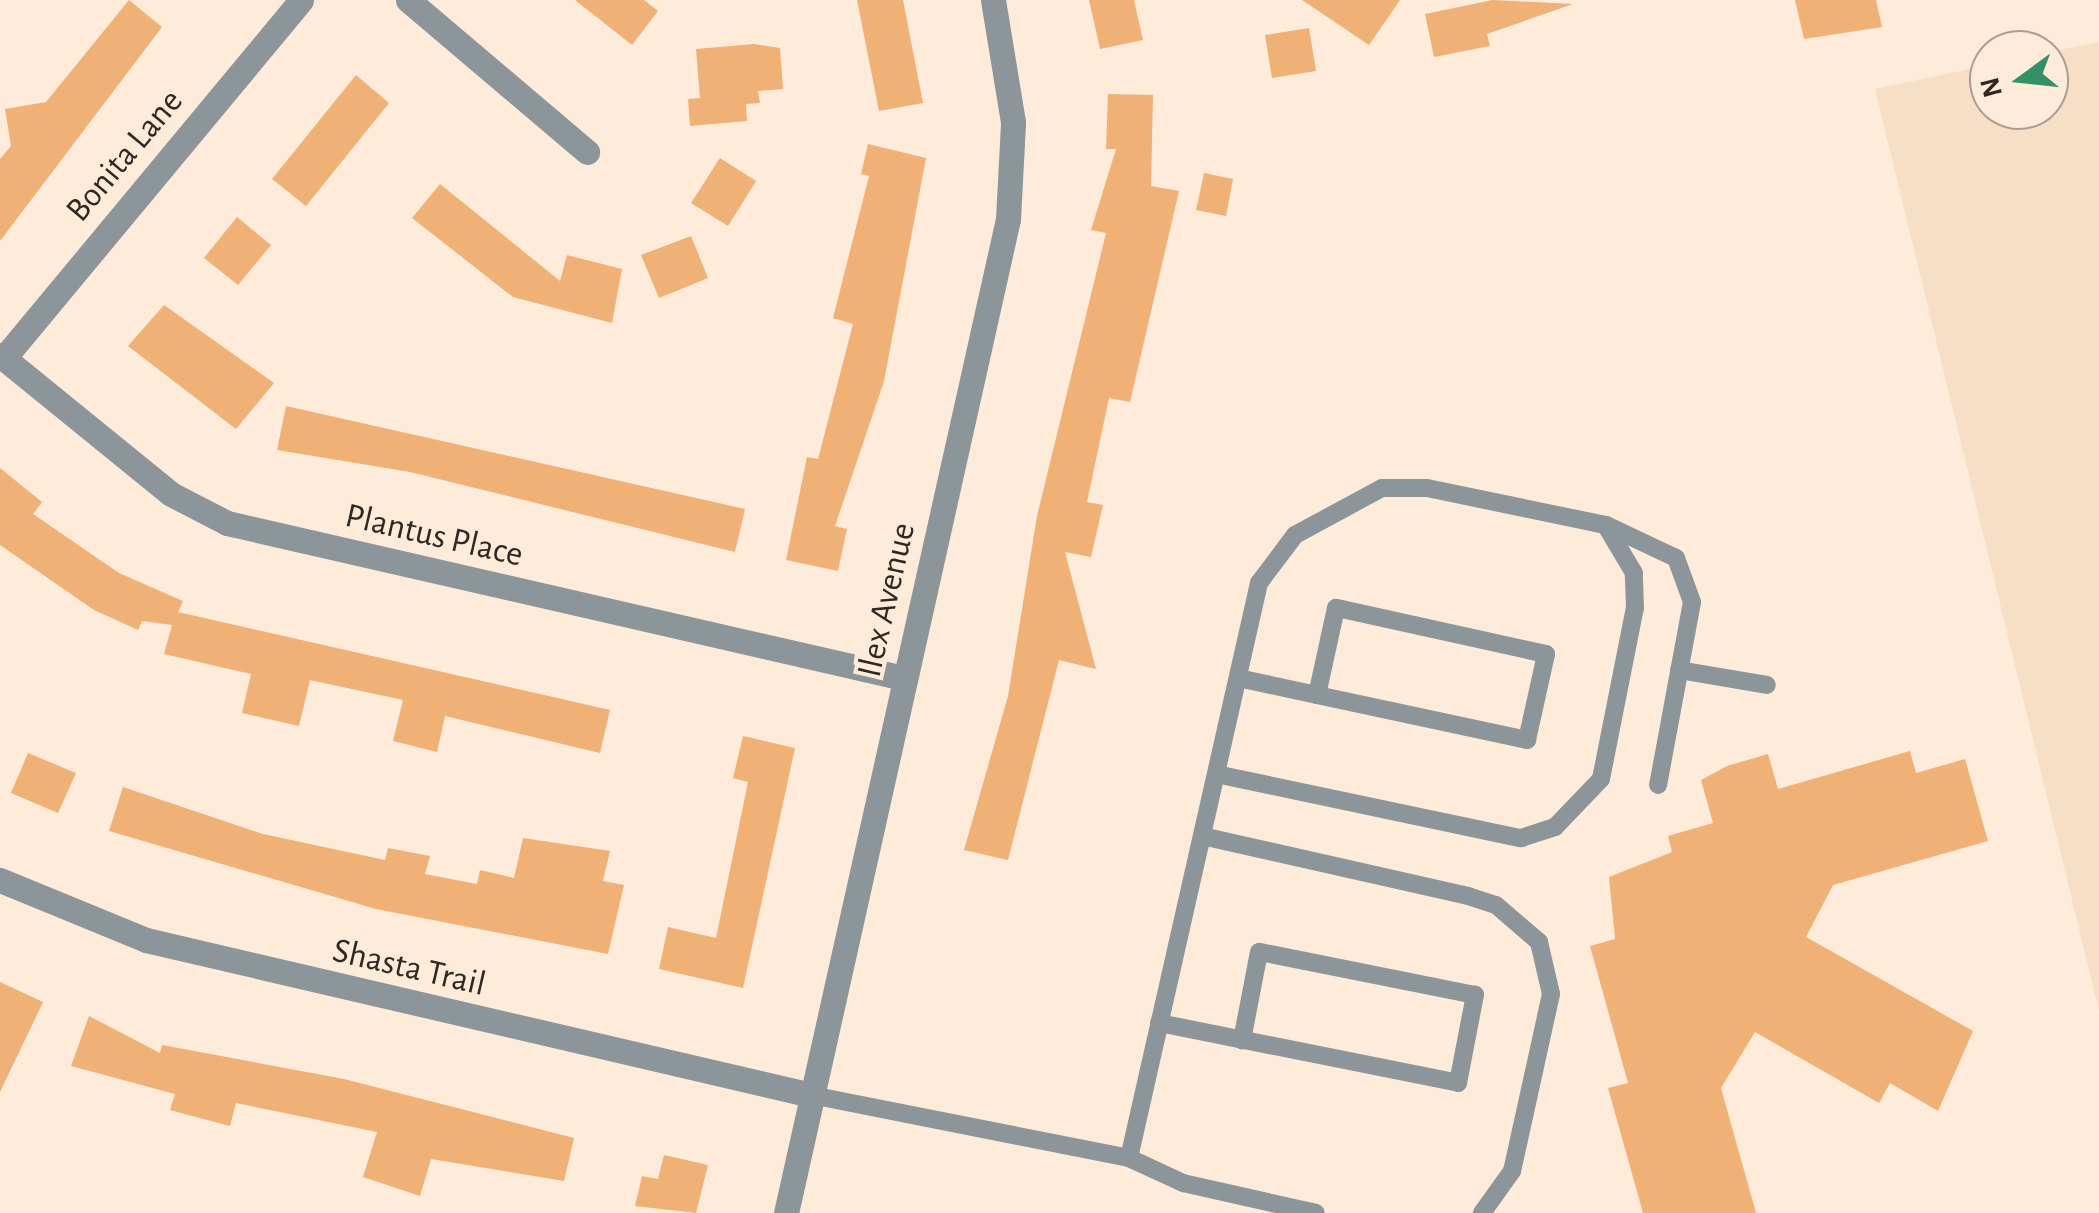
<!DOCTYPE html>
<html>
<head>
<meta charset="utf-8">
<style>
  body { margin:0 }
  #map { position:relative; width:2099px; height:1213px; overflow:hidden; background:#feebda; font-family:"Alegreya Sans",sans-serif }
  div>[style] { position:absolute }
  .built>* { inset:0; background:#f7dec7 }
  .building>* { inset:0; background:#efb176 }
  .lane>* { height:18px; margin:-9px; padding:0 9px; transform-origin:9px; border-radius:9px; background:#8b959a }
  .street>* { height:25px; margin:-12.5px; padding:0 12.5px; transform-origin:12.5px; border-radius:12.5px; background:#8b959a }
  span { translate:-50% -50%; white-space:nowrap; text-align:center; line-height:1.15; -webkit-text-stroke:8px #feebda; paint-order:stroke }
  .street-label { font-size:35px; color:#2f2822 }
  .north { position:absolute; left:1969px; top:30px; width:100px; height:100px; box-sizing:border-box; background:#feebda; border:2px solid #ab9d90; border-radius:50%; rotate:255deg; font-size:28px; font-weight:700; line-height:40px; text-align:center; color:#2f2822 }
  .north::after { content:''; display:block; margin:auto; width:35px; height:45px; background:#349066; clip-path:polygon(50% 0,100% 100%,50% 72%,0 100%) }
</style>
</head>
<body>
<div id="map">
  <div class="built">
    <i style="clip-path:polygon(2099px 42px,2099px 1011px,1875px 89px,1989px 65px,1989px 110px,2049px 110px,2049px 52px)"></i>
  </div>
  <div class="building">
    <i style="clip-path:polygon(129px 0,162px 27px,0 241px,0 159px,11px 146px,5px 109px,46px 102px)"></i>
    <i style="clip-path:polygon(575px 0,644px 0,658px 11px,632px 45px)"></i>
    <i style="clip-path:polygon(857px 0,903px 0,923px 103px,879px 111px)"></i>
    <i style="clip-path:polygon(1089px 0,1134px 0,1143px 40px,1100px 49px)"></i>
    <i style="clip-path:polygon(1302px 0,1400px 0,1369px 45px)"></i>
    <i style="clip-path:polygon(1493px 0,1573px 4px,1487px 34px,1490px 46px,1434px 57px,1425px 14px)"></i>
    <i style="clip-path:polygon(1795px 0,1876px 0,1882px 27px,1804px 39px)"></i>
    <i style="clip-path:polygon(1309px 28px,1316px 71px,1272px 78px,1265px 35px)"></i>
    <i style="clip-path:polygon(754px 44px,780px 48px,783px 89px,758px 91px,760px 103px,746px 104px,747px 121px,690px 126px,688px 99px,700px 98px,696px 49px)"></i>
    <i style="clip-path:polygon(356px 75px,389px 103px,306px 206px,272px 179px)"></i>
    <i style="clip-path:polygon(1108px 94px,1153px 95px,1151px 186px,1179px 191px,1130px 402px,1109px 398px,1087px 502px,1103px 505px,1091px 557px,1065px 552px,1096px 669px,1059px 660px,1008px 860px,964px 850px,1008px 696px,1037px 516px,1106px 233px,1091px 230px,1116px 149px,1106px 149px)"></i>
    <i style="clip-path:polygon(868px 144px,926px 158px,884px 381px,835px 526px,847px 529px,838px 571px,786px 560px,807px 457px,818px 459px,853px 324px,833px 318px,869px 176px,861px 174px)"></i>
    <i style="clip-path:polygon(720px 158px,756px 181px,728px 226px,691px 203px)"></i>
    <i style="clip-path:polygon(1204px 173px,1233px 179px,1226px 216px,1196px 210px)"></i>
    <i style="clip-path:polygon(440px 184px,560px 281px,567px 255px,622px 269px,612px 323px,513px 297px,412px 218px)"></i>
    <i style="clip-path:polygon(237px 217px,271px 245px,238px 285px,204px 258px)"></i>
    <i style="clip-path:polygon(691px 236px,708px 278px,659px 298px,641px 255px)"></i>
    <i style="clip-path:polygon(164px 305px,274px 383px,236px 429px,128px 346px)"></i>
    <i style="clip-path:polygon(286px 406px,745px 509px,735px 552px,410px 472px,277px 450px)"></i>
    <i style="clip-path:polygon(0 468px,42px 502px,33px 514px,119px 573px,183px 601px,178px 612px,610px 710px,600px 753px,445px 716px,437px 752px,393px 741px,403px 700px,310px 680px,299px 726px,242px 713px,251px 674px,164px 654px,172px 625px,142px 621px,138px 630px,94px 610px,0 545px)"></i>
    <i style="clip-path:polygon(743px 736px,795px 748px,743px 988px,659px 969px,668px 927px,716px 938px,748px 782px,733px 778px)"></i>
    <i style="clip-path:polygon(1910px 751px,1916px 773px,1965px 759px,1988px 841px,1833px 885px,1806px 937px,1973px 1031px,1938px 1111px,1890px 1083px,1879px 1103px,1755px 1032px,1721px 1088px,1756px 1213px,1643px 1213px,1608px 1088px,1628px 1083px,1590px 946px,1615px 939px,1609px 877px,1672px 852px,1668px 836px,1713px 823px,1701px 780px,1727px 766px,1768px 754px,1778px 789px)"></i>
    <i style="clip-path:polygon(28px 753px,76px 773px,58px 813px,11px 793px)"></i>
    <i style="clip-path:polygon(123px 787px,263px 834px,385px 860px,388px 848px,430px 856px,425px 874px,477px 884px,480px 870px,514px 878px,523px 838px,610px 851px,603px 881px,624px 885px,608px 954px,376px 909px,109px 831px)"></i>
    <i style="clip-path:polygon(0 982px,43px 1002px,0 1092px)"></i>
    <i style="clip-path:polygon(89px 1016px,160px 1053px,162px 1045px,344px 1079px,574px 1138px,564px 1181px,431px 1159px,420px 1196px,363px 1177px,377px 1132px,236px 1103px,230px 1126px,170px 1110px,175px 1094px,71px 1066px)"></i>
    <i style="clip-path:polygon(664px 1155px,708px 1165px,696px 1213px,635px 1206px,642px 1176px,658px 1179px)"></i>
  </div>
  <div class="lane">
    <i style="left:1679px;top:670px;width:89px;rotate:9.7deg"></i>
    <i style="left:1238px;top:678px;width:81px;rotate:12.1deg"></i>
    <i style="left:1317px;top:695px;width:215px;rotate:12.1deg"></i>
    <i style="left:1527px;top:740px;width:88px;rotate:-77.5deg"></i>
    <i style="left:1546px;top:654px;width:215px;rotate:-167.6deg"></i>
    <i style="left:1336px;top:608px;width:89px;rotate:102.3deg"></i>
    <i style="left:1216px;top:774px;width:312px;rotate:11.9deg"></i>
    <i style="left:1521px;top:838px;width:36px;rotate:-18deg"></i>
    <i style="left:1555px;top:827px;width:66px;rotate:-46.2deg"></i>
    <i style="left:1601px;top:779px;width:174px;rotate:-78.8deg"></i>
    <i style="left:1635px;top:608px;width:35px;rotate:-92deg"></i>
    <i style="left:1634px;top:573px;width:55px;rotate:-120.8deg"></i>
    <i style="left:1202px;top:836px;width:273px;rotate:12.7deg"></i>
    <i style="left:1468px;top:896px;width:29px;rotate:18deg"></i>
    <i style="left:1496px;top:905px;width:57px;rotate:40.7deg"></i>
    <i style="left:1539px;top:942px;width:53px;rotate:77deg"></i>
    <i style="left:1551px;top:994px;width:181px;rotate:102.4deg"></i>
    <i style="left:1512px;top:1171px;width:52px;rotate:125.5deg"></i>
    <i style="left:1159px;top:1023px;width:305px;rotate:11.3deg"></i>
    <i style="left:1458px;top:1083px;width:90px;rotate:-79.1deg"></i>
    <i style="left:1475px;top:995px;width:220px;rotate:-168.7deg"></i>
    <i style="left:1259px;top:952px;width:90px;rotate:100.9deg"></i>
    <i style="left:811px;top:1095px;width:324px;rotate:11.2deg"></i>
    <i style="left:1129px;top:1158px;width:590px;rotate:-77.26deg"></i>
    <i style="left:1259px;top:583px;width:60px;rotate:-53.1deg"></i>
    <i style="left:1295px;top:535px;width:99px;rotate:-28.4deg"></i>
    <i style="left:1382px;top:488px;width:45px"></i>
    <i style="left:1427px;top:488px;width:183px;rotate:11.7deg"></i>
    <i style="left:1606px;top:525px;width:77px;rotate:25.2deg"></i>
    <i style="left:1676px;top:558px;width:47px;rotate:70deg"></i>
    <i style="left:1692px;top:602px;width:186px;rotate:100.5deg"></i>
    <i style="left:1129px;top:1158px;width:60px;rotate:24.8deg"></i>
    <i style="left:1183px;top:1183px;width:136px;rotate:12.7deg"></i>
  </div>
  <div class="street">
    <i style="left:408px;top:0;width:235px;rotate:40.3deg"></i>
    <i style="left:0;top:355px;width:220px;rotate:39.1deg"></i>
    <i style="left:171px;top:494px;width:63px;rotate:27.4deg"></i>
    <i style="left:227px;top:523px;width:694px;rotate:12.91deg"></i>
    <i style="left:4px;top:358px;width:465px;rotate:-50.3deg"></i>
    <i style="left:0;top:880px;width:158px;rotate:22.3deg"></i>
    <i style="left:146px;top:940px;width:683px;rotate:13.12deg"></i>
    <i style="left:786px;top:1213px;width:1018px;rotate:-77.41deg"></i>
    <i style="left:1008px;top:219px;width:97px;rotate:-87deg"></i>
    <i style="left:1013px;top:122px;width:124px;rotate:-99.3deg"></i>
  </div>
  <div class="street-label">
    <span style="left:125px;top:156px;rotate:-50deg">Bonita Lane</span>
    <span style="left:434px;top:536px;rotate:13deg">Plantus Place</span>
    <span style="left:887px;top:600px;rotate:-77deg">Ilex Avenue</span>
    <span style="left:409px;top:968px;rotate:13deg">Shasta Trail</span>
  </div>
  <div class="north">N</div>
</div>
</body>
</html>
